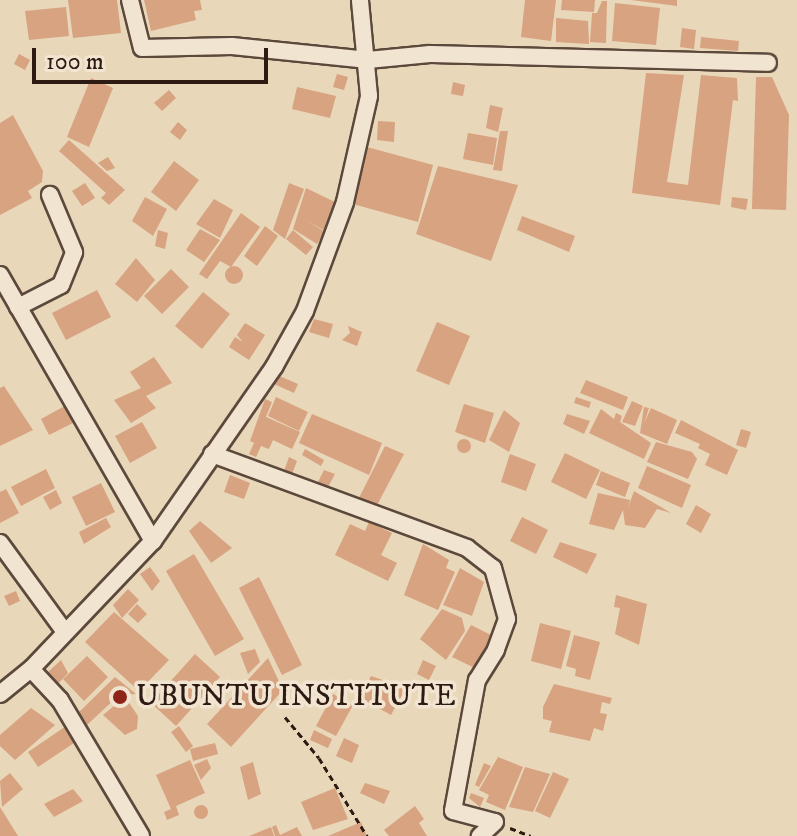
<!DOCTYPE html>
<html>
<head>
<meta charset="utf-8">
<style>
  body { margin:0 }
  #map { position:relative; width:797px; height:836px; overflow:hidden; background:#e9d7ba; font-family:"IM FELL DW Pica",serif }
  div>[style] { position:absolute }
  .building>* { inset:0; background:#d7a380 }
  .round { border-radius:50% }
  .path>* { height:3px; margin-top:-1.5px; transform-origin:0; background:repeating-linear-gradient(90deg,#2d1a12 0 6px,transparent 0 10px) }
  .roads { filter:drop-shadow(2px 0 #5c493c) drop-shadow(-2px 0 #5c493c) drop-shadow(0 2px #5c493c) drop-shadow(0 -2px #5c493c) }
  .street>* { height:16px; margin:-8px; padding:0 8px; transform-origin:8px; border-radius:8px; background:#f1e5d2 }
  .dots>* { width:22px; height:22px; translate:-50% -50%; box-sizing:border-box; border:4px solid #f1e5d2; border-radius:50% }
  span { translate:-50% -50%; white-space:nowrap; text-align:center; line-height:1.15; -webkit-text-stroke:7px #f1e5d2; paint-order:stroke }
  .poi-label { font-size:30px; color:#2d1a12 }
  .left { translate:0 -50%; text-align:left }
  .scale { position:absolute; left:32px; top:48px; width:236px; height:36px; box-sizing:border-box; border:4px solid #2d1a12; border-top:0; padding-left:10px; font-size:24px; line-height:28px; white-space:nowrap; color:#2d1a12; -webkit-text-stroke:6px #f1e5d2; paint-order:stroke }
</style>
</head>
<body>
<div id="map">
  <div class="building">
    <i style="clip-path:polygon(68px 0,117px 0,121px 33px,73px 38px)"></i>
    <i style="clip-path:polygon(144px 0,200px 0,202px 10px,194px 11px,196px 20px,151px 31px)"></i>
    <i style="clip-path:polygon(525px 0,556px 0,551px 41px,521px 37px)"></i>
    <i style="clip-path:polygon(562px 0,595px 0,594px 12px,561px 10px)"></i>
    <i style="clip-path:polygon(631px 0,677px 0,677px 6px)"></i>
    <i style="clip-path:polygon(602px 1px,607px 1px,606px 43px,590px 42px,592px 13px,597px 13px)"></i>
    <i style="clip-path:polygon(615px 3px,660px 8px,656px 45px,612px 41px)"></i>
    <i style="clip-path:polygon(66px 7px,69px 36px,29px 40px,25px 11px)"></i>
    <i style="clip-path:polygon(556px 18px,588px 21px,589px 44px,556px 42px)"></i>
    <i style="clip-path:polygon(682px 28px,696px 30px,694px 49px,680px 47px)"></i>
    <i style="clip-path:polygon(701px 37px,739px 41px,738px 51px,700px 48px)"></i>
    <i style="clip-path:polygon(19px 54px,30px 60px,25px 70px,14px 64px)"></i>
    <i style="clip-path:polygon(646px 73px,684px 75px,667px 182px,688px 185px,701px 75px,737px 78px,738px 101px,733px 100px,720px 205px,632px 193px)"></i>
    <i style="clip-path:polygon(337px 74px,348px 77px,344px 90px,333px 87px)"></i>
    <i style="clip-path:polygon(756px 77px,772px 77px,789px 115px,786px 210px,752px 209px)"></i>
    <i style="clip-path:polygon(91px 78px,113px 88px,89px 147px,67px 137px)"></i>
    <i style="clip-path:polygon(453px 82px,465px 85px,463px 96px,451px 94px)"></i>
    <i style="clip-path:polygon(297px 87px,336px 96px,330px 118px,292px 109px)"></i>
    <i style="clip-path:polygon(169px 90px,176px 98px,162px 111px,154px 103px)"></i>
    <i style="clip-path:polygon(490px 105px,503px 108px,498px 132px,486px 128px)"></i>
    <i style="clip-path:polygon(13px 115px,43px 171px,42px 182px,28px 191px,32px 198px,0 215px,0 123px)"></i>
    <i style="clip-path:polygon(378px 121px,395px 122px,394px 142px,377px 140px)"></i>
    <i style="clip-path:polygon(178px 122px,187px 130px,180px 140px,170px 132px)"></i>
    <i style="clip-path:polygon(500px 131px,508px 131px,502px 171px,493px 170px)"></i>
    <i style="clip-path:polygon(468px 133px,497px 138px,493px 165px,463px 159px)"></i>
    <i style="clip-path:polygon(69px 140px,125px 190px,109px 205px,101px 198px,106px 193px,59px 151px)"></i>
    <i style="clip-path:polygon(367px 147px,433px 165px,418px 222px,353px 204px)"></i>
    <i style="clip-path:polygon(108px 157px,115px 168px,107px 171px,98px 163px)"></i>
    <i style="clip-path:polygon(174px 161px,199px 180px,176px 211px,151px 192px)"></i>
    <i style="clip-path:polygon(438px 166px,518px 185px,491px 261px,416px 234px)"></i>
    <i style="clip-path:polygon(85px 183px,95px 198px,82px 206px,72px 191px)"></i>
    <i style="clip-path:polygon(289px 183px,304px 189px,285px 239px,273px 230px)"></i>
    <i style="clip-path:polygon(306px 188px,341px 205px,325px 231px,306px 220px,325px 232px,317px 244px,293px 229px)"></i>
    <i style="clip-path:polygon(145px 197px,167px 209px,153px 236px,132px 221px)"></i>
    <i style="clip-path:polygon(732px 197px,748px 199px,746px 210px,731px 207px)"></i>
    <i style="clip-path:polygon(214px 199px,233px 210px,220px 238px,196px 224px)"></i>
    <i style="clip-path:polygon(241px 213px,260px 227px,231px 267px,220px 261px,207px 279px,199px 274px)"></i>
    <i style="clip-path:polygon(522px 216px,575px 236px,569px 252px,517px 230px)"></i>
    <i style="clip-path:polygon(265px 226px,278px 236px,257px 266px,244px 256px)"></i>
    <i style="clip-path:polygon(200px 229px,220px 240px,204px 262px,186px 250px)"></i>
    <i style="clip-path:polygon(158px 230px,168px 233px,165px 249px,155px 246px)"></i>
    <i style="clip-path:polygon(293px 230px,313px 247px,306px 255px,286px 239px)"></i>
    <i style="clip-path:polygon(136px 258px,155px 280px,137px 302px,115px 284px)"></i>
    <i class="round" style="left:225px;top:266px;width:18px;height:18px"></i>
    <i style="clip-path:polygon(171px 269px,189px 287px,162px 314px,144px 296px)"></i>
    <i style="clip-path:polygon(97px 290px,111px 317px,66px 340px,52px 313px)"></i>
    <i style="clip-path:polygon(203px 292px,230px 314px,202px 349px,175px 326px)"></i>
    <i style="clip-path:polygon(314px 319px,333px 324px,329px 338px,309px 332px)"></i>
    <i style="clip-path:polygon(437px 322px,470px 336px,449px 385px,416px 371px)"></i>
    <i style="clip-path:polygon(245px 323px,265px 335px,249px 360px,229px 347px,235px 337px,243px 342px,237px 335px)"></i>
    <i style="clip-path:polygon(348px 326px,362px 332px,357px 346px,342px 340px,350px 333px)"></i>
    <i style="clip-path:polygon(154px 357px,172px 383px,146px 396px,156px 408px,131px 423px,114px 400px,141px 388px,130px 372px)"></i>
    <i style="clip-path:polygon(277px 375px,298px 384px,294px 393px,274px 384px)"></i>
    <i style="clip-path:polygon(586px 380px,628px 397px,623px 410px,580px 393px)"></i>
    <i style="clip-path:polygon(4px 386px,33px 430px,0 446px,0 388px)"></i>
    <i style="clip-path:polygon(276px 397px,308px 412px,299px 431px,268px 416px)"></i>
    <i style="clip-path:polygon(576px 397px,591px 402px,589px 408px,574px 403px)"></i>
    <i style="clip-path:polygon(265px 399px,272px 402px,266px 417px,300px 432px,292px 449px,273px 440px,269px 449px,261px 446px,256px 457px,249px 454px,254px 443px,250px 441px)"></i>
    <i style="clip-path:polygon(632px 401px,643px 406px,635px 426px,622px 422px)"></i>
    <i style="clip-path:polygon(72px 402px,81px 419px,49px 435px,41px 419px)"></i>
    <i style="clip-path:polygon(464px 404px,494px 413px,485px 443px,455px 432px)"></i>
    <i style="clip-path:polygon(644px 407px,649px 408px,644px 423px,651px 408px,677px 420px,667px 444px,640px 433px)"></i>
    <i style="clip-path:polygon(601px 409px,614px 419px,616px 413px,622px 416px,620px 422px,651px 443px,644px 459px,589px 433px)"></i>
    <i style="clip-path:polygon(504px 410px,520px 423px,509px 452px,489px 440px)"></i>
    <i style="clip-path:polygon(312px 414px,382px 443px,369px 475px,299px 443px)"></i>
    <i style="clip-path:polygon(567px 414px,590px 421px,584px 434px,563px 424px)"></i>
    <i style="clip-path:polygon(681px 420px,738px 450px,727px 475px,705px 465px,710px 454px,698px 448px,700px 444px,675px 433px)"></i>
    <i style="clip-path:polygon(142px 422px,157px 448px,130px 463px,115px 436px)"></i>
    <i style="clip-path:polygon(741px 429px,751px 432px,746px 448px,736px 445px)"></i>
    <i class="round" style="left:457px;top:439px;width:14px;height:14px"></i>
    <i style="clip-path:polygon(656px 442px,692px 452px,697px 459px,688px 479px,647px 462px)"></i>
    <i style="clip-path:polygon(385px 446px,404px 454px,375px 509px,356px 504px)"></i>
    <i style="clip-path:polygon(305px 449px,324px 460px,321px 466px,302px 455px)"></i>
    <i style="clip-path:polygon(565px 453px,600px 470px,586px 499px,551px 482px)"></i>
    <i style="clip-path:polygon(510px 454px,536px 464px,526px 491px,501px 482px)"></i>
    <i style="clip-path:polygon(289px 457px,297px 461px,292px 474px,284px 471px)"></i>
    <i style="clip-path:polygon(647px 466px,691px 485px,682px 508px,638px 488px)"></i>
    <i style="clip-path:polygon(46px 469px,55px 488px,21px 506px,11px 487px)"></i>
    <i style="clip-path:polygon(324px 470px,335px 474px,326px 491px,316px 486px)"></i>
    <i style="clip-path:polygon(601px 471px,630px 483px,625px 497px,596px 485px)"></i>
    <i style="clip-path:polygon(230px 475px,250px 483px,244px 499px,224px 492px)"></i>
    <i style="clip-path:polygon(101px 483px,115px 512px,86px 526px,72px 497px)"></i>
    <i style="clip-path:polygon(6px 489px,19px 513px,0 523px,0 492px)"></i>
    <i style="clip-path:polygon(56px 490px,62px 503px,50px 510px,43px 497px)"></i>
    <i style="clip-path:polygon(634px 491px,671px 513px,657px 509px,645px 528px,625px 525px,623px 510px,614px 530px,589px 524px,598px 493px,630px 500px,628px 508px)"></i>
    <i style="clip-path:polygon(696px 505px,711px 514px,701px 533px,686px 524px)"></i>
    <i style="clip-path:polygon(522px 517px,548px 530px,536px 554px,510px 541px)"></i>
    <i style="clip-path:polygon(106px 518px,111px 527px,84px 544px,79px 532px)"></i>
    <i style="clip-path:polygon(200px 521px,232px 548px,211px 563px,189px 531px)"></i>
    <i style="clip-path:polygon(369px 522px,392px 533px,381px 555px,397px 563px,388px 581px,335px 555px,350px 524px,365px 531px)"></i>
    <i style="clip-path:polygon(560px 542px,597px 554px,587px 574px,553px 557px)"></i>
    <i style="clip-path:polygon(423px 544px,449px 560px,446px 568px,455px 572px,438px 610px,404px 595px)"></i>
    <i style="clip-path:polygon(194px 554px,244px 639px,215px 656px,166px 571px)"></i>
    <i style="clip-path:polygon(150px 567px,160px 581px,152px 591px,140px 574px)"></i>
    <i style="clip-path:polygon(460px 568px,484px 582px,472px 616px,443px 605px)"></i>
    <i style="clip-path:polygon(259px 577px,302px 665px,282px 675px,239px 588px)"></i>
    <i style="clip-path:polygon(128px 589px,139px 600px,122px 618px,113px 605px)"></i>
    <i style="clip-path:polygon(16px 591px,20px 601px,9px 606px,4px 596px)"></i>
    <i style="clip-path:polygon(616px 595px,647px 604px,639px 645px,615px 634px,620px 608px,614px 607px)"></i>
    <i style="clip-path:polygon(137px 604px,147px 614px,138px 623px,128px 614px)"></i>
    <i style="clip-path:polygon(442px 609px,462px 618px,465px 631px,446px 660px,420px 639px)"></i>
    <i style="clip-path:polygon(114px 612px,169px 660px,139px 691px,85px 642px)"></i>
    <i style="clip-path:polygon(540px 623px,571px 631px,561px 669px,531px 661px)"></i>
    <i style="clip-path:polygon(471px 625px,497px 638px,481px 671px,452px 657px)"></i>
    <i style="clip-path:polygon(574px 635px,600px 642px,590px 680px,575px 676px,576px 669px,566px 666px)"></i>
    <i style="clip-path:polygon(255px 649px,260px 662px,248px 674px,240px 653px)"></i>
    <i style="clip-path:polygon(195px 654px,220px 677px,176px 726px,151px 703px)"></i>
    <i style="clip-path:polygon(87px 656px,108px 677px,84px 701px,63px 679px)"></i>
    <i style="clip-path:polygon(268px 658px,283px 690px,231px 747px,207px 724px)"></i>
    <i style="clip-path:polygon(61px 660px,68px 673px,57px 685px,46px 674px)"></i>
    <i style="clip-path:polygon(423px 660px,436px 666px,429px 680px,417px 674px)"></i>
    <i style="clip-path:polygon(371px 676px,406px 688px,391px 715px,360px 698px)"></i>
    <i style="clip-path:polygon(115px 677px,136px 694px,119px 695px,87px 725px,77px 714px)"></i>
    <i style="clip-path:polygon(554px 684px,612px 698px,610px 704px,602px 702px,600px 713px,607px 714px,603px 731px,594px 728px,590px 741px,549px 732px,552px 721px,543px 719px,543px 707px)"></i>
    <i style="clip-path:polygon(333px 694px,353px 705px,336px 736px,316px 726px)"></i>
    <i style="clip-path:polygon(125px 697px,138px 716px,137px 729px,125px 735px,103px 715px)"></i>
    <i style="clip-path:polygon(31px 708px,55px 725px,15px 760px,0 746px,0 735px)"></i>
    <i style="clip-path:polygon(72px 722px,83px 737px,38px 767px,28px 752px)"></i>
    <i style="clip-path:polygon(179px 726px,193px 746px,186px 752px,171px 732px)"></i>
    <i style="clip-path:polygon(314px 730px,332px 739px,328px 748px,310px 740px)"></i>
    <i style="clip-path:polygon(344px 738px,359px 745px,352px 763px,336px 756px)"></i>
    <i style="clip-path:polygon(215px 743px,218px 754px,193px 761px,190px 749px)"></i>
    <i style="clip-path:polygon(498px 757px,523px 767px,505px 810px,486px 802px,489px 795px,479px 790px)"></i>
    <i style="clip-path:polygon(207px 759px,211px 768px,201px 780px,194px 765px)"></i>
    <i style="clip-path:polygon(190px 760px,205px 793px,176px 806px,179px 815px,167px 820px,164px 812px,171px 809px,156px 775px)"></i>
    <i style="clip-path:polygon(253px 762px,261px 794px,248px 800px,240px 767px)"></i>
    <i style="clip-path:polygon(484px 763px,491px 766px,479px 787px,475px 785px)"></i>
    <i style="clip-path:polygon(525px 767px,550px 774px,533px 812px,509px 807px)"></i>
    <i style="clip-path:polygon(553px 772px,569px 779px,550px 818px,535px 811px)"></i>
    <i style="clip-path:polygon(10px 773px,23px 789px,2px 807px,0 781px)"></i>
    <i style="clip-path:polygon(365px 783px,390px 791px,384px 804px,360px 793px)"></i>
    <i style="clip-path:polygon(335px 788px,348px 819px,313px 830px,301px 802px)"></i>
    <i style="clip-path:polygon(73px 789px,83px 801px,54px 817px,44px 804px)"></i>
    <i style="clip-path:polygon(471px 793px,484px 798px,480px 807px,469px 798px)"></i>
    <i class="round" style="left:194px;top:805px;width:14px;height:14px"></i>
    <i style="clip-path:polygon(415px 806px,424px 819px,419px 823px,427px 836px,389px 836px,384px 830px)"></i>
    <i style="clip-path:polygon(0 807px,18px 836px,0 836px)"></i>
    <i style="clip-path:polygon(361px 822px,367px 836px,328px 836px)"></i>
    <i style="clip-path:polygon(276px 825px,280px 835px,297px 827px,302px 836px,275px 836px,272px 827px)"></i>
    <i style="clip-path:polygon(271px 827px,274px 836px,249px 836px)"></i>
  </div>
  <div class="path">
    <i style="left:285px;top:717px;width:53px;rotate:50.3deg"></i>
    <i style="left:319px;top:758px;width:92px;rotate:58.4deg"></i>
    <i style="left:510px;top:828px;width:22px;rotate:21deg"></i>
  </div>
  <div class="roads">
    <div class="street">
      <i style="left:130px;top:0;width:49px;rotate:76deg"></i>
      <i style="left:142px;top:48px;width:90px;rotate:-1.3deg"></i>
      <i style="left:232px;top:46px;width:137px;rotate:5.9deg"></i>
      <i style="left:368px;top:60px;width:62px;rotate:-5.5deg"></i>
      <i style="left:430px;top:54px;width:338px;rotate:1.5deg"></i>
      <i style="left:0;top:275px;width:307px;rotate:60.1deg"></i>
      <i style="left:18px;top:307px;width:48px;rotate:-27.1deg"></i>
      <i style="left:61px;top:285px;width:35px;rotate:-68deg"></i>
      <i style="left:74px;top:252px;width:62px;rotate:-112.8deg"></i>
      <i style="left:212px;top:454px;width:272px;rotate:20.2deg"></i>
      <i style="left:467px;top:548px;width:33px;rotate:38deg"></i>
      <i style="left:493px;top:568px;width:53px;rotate:74.6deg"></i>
      <i style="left:507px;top:619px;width:33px;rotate:110deg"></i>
      <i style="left:496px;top:650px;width:36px;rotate:122deg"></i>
      <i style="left:477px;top:680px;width:133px;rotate:100.4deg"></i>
      <i style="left:453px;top:811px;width:43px;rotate:14.7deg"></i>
      <i style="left:495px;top:822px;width:21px;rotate:137deg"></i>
      <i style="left:0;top:543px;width:110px;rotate:53.9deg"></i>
      <i style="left:31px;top:669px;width:42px;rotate:46.9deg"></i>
      <i style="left:60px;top:700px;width:158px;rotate:59.2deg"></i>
      <i style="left:0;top:694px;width:40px;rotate:-39deg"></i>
      <i style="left:31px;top:669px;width:177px;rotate:-46.4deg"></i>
      <i style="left:153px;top:541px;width:212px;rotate:-55.2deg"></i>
      <i style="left:274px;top:367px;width:64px;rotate:-61deg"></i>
      <i style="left:305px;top:311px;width:116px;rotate:-69.8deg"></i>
      <i style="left:345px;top:202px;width:109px;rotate:-77.2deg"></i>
      <i style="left:369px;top:96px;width:96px;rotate:-95.4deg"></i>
    </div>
  </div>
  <div class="dots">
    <i style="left:120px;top:697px;background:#8f2418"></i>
  </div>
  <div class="poi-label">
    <span class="left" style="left:136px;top:697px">UBUNTU INSTITUTE</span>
  </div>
  <div class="scale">100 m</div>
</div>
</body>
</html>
